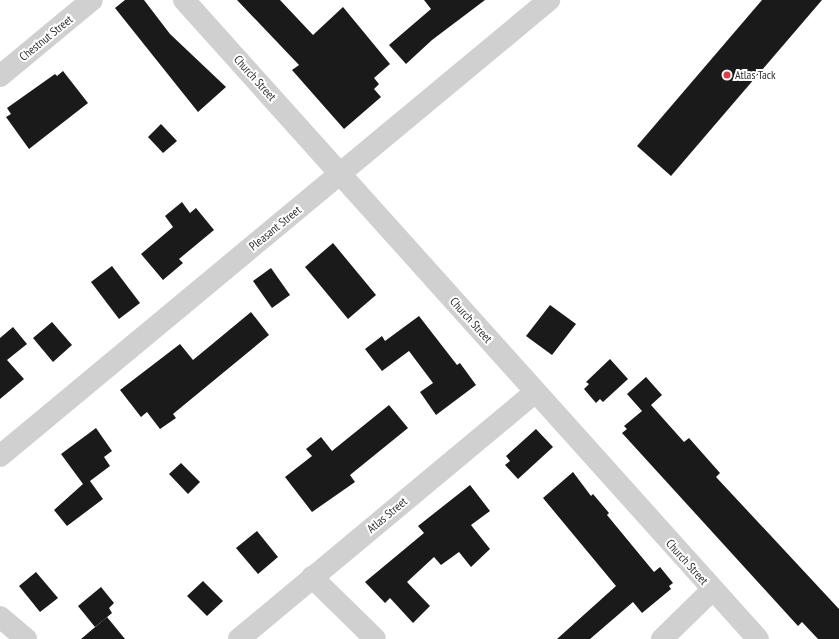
<!DOCTYPE html>
<html>
<head>
<meta charset="utf-8">
<style>
  body { margin:0 }
  #map { position:relative; width:839px; height:639px; overflow:hidden; background:#fff; font-family:"PT Sans Narrow",sans-serif }
  div>[style] { position:absolute }
  .building>* { inset:0; background:#1a1a1a }
  .minor>* { height:22px; margin:-11px; padding:0 11px; transform-origin:11px; border-radius:11px; background:#d0d0d0 }
  .dots>* { width:11px; height:11px; translate:-50% -50%; box-sizing:border-box; border:2px solid #fff; border-radius:50% }
  span { translate:-50% -50%; white-space:nowrap; text-align:center; line-height:1.15; -webkit-text-stroke:4px #fff; paint-order:stroke }
  .street-label { font-size:12px; color:#333 }
  .poi-label { font-size:12px; color:#333 }
  .left { translate:0 -50%; text-align:left }
</style>
</head>
<body>
<div id="map">
  <div class="building">
    <i style="clip-path:polygon(125px 0,144px 0,170px 34px,226px 87px,198px 112px,115px 8px)"></i>
    <i style="clip-path:polygon(237px 0,280px 0,313px 35px,343px 7px,390px 64px,374px 78px,379px 84px,374px 89px,381px 97px,344px 129px,292px 70px,299px 65px)"></i>
    <i style="clip-path:polygon(424px 0,485px 0,432px 40px,406px 64px,389px 45px,431px 9px)"></i>
    <i style="clip-path:polygon(762px 0,822px 0,671px 176px,637px 146px)"></i>
    <i style="clip-path:polygon(63px 71px,88px 103px,29px 149px,6px 117px,11px 114px,7px 108px,55px 74px,57px 76px)"></i>
    <i style="clip-path:polygon(161px 124px,177px 141px,163px 153px,148px 137px)"></i>
    <i style="clip-path:polygon(182px 202px,190px 213px,196px 208px,214px 230px,179px 259px,183px 263px,163px 280px,141px 254px,173px 227px,165px 216px)"></i>
    <i style="clip-path:polygon(333px 243px,376px 295px,348px 319px,305px 267px)"></i>
    <i style="clip-path:polygon(112px 266px,140px 303px,119px 319px,91px 282px)"></i>
    <i style="clip-path:polygon(271px 268px,290px 295px,272px 308px,253px 281px)"></i>
    <i style="clip-path:polygon(550px 305px,576px 324px,552px 355px,526px 336px)"></i>
    <i style="clip-path:polygon(251px 312px,269px 335px,173px 414px,176px 418px,160px 429px,147px 412px,141px 417px,120px 390px,180px 344px,193px 360px)"></i>
    <i style="clip-path:polygon(419px 316px,457px 365px,460px 363px,476px 385px,436px 415px,420px 392px,433px 383px,409px 351px,382px 371px,365px 349px,382px 336px,385px 341px)"></i>
    <i style="clip-path:polygon(52px 322px,72px 345px,53px 362px,33px 338px)"></i>
    <i style="clip-path:polygon(13px 327px,27px 344px,7px 360px,24px 379px,0 399px,0 338px)"></i>
    <i style="clip-path:polygon(610px 359px,628px 379px,603px 402px,600px 399px,596px 403px,584px 389px,589px 384px,586px 382px)"></i>
    <i style="clip-path:polygon(646px 377px,662px 395px,651px 405px,684px 442px,689px 438px,720px 473px,716px 477px,839px 609px,839px 639px,818px 639px,802px 622px,798px 626px,622px 433px,627px 429px,624px 426px,642px 411px,627px 394px)"></i>
    <i style="clip-path:polygon(389px 405px,408px 428px,350px 475px,355px 482px,312px 512px,285px 477px,312px 456px,306px 449px,321px 437px,332px 451px)"></i>
    <i style="clip-path:polygon(96px 428px,112px 451px,104px 457px,110px 466px,90px 481px,103px 499px,67px 526px,54px 510px,83px 484px,61px 454px)"></i>
    <i style="clip-path:polygon(536px 429px,553px 447px,518px 479px,505px 465px,510px 461px,506px 456px)"></i>
    <i style="clip-path:polygon(181px 463px,200px 482px,188px 494px,169px 474px)"></i>
    <i style="clip-path:polygon(573px 472px,591px 496px,593px 494px,609px 513px,607px 515px,654px 572px,660px 567px,673px 583px,669px 586px,671px 589px,642px 613px,633px 602px,590px 639px,557px 639px,616px 586px,543px 498px)"></i>
    <i style="clip-path:polygon(470px 485px,490px 511px,471px 525px,490px 549px,471px 567px,459px 552px,441px 565px,434px 557px,407px 582px,430px 606px,413px 623px,390px 598px,385px 603px,365px 582px,424px 533px,418px 526px)"></i>
    <i style="clip-path:polygon(257px 531px,278px 557px,258px 574px,236px 548px)"></i>
    <i style="clip-path:polygon(36px 572px,58px 598px,40px 612px,19px 586px)"></i>
    <i style="clip-path:polygon(203px 581px,223px 601px,207px 616px,187px 596px)"></i>
    <i style="clip-path:polygon(101px 587px,114px 603px,109px 608px,112px 613px,95px 627px,78px 606px)"></i>
    <i style="clip-path:polygon(107px 617px,125px 639px,81px 639px)"></i>
  </div>
  <div class="minor">
    <i style="left:184px;top:0;width:859px;rotate:48.07deg"></i>
    <i style="left:0;top:76px;width:119px;rotate:-39.6deg"></i>
    <i style="left:0;top:456px;width:714px;rotate:-39.71deg"></i>
    <i style="left:312px;top:577px;width:88px;rotate:44.5deg"></i>
    <i style="left:0;top:617px;width:34px;rotate:40deg"></i>
    <i style="left:239px;top:639px;width:386px;rotate:-39.8deg"></i>
    <i style="left:662px;top:639px;width:70px;rotate:-44.4deg"></i>
  </div>
  <div class="dots">
    <i style="left:727px;top:75px;background:#e63946"></i>
  </div>
  <div class="street-label">
    <span style="left:46px;top:38px;rotate:-39deg">Chestnut Street</span>
    <span style="left:255px;top:78px;rotate:48deg">Church Street</span>
    <span style="left:275px;top:228px;rotate:-39deg">Pleasant Street</span>
    <span style="left:471px;top:320px;rotate:48deg">Church Street</span>
    <span style="left:387px;top:515px;rotate:-40deg">Atlas Street</span>
    <span style="left:687px;top:562px;rotate:48deg">Church Street</span>
  </div>
  <div class="poi-label">
    <span class="left" style="left:735px;top:75px">Atlas Tack</span>
  </div>
</div>
</body>
</html>
